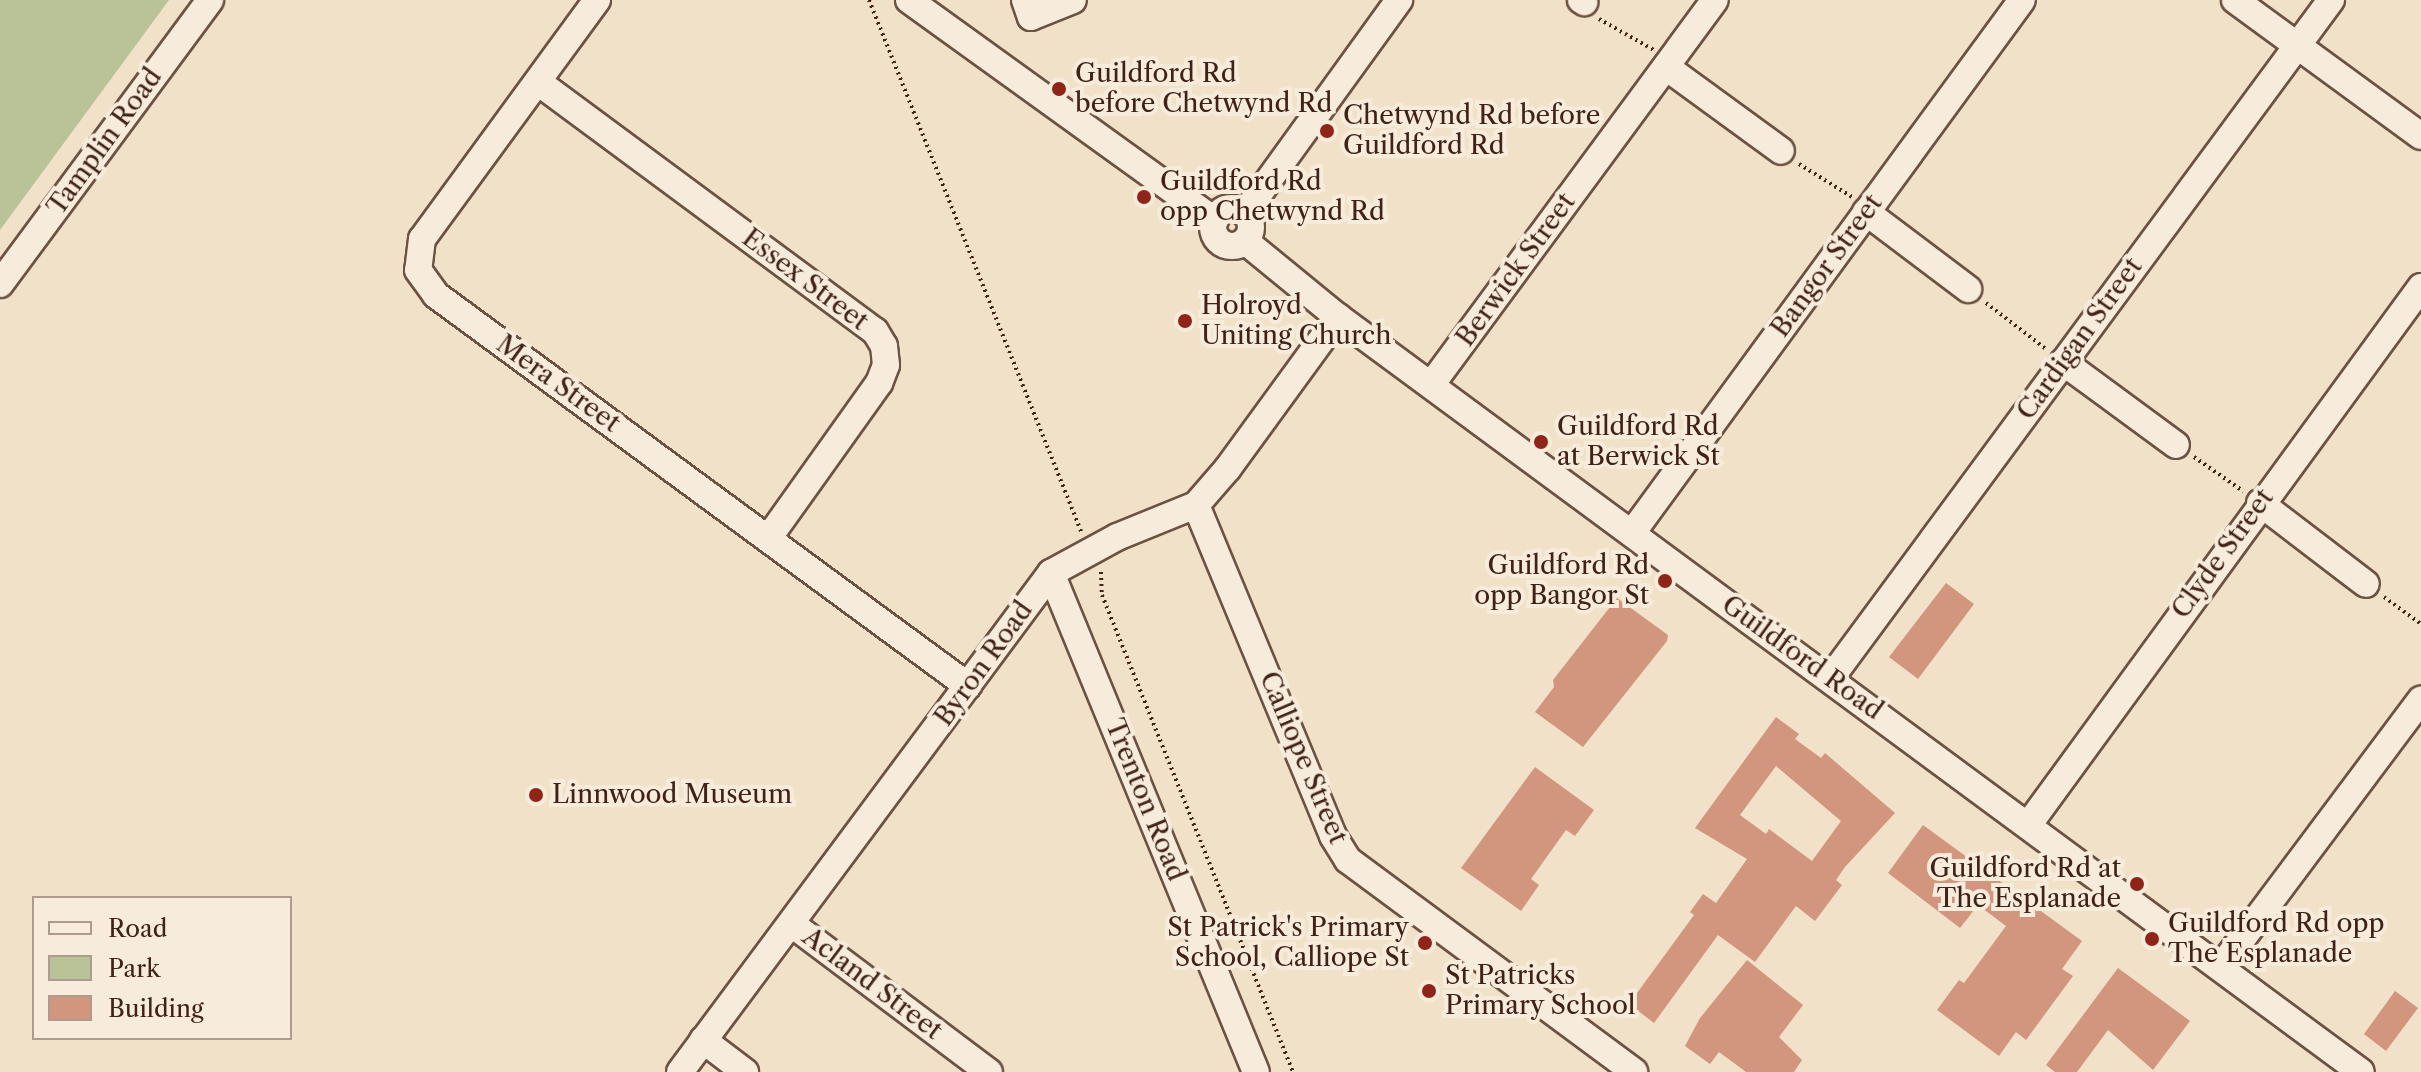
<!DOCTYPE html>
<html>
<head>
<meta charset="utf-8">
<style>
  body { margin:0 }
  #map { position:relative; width:2421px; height:1072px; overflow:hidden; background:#f2e1c9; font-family:"Libre Caslon Text",serif }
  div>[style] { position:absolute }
  .green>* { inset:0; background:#bac397 }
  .building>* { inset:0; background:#d2957d }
  .path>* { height:4px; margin-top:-2px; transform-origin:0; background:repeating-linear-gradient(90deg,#402216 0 2px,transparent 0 6px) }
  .roads { filter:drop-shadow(2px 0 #6c5243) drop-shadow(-2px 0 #6c5243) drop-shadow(0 2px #6c5243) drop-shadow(0 -2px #6c5243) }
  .minor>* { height:26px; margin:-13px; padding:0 13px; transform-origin:13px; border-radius:13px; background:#f7ecdc }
  .minor>.ring { margin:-13px; padding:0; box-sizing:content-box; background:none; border:26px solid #f7ecdc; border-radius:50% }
  .dots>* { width:22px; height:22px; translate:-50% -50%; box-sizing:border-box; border:4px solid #f7ecdc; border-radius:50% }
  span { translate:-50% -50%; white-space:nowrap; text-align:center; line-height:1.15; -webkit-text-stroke:8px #f7ecdc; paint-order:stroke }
  .poi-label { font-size:26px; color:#402216 }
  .left { translate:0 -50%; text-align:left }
  .right { translate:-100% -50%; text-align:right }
  .street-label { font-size:26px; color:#402216 }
  .legend { position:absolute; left:32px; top:896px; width:260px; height:144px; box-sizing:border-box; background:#f7ecdc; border:2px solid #ae9b8d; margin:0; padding:10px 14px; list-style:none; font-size:24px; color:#402216 }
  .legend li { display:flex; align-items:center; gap:16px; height:40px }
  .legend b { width:40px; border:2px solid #ae9b8d }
</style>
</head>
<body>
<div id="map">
  <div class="green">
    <i style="clip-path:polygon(0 0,169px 0,0 230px)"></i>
  </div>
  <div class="building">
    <i style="clip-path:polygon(1946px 583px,1974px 604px,1918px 679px,1889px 657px)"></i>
    <i style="clip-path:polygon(1617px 598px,1668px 635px,1667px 641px,1583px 747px,1535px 712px,1554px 687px,1553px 680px)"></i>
    <i style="clip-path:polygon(evenodd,1776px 717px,1799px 734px,1795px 739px,1821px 758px,1825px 753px,1895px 813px,1845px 867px,1836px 880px,1842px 885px,1815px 921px,1796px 906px,1755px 962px,1718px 935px,1654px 1023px,1629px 1004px,1694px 915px,1690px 912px,1703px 894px,1716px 903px,1747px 859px,1695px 828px,1776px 717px,1776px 766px,1841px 821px,1812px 861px,1769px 829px,1766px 834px,1740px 815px,1776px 766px)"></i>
    <i style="clip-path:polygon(1535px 767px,1594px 810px,1575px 836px,1566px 830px,1531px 879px,1539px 885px,1521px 911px,1461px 868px)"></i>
    <i style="clip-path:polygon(1923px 825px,2082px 941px,2062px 969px,2073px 976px,2026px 1040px,2016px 1032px,1999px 1056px,1937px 1010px,1959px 980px,1964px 983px,2006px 926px,1978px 905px,1960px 928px,1888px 873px)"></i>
    <i style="clip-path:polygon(1747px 960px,1803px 1005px,1779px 1037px,1802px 1060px,1794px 1072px,1746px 1072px,1719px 1052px,1710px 1064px,1685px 1046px,1700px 1018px)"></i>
    <i style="clip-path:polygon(2118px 968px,2190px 1021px,2153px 1070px,2108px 1030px,2077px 1072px,2055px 1072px,2046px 1065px)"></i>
    <i style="clip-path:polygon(2395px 991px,2418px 1008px,2386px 1051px,2364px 1034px)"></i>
  </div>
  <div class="path">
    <i style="left:869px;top:0;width:572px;rotate:68.24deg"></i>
    <i style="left:1599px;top:19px;width:63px;rotate:29.4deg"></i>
    <i style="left:1799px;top:164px;width:62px;rotate:31.9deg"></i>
    <i style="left:1986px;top:303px;width:76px;rotate:37.5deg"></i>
    <i style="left:2194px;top:457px;width:60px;rotate:34.8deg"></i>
    <i style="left:1101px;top:572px;width:23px;rotate:88deg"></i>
    <i style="left:1102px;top:595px;width:514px;rotate:68.18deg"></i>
    <i style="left:2384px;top:597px;width:46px;rotate:36.1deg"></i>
  </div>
  <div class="roads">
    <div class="minor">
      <i style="left:597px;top:0;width:296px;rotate:126.2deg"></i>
      <i style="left:422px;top:239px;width:31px;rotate:97deg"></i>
      <i style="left:418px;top:270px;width:31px;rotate:54deg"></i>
      <i style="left:436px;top:295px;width:660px;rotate:36.31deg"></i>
      <i style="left:909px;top:0;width:377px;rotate:35.8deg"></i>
      <i style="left:1025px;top:0;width:18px;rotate:71deg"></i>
      <i style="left:1031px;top:17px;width:45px;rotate:-22deg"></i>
      <i style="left:1581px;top:0;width:4px;rotate:34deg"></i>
      <i style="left:2235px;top:0;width:230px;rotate:36.2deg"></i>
      <i style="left:1666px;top:67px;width:142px;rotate:36.1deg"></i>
      <i style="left:538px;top:82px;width:419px;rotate:36.5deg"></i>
      <i style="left:875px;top:331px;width:17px;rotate:59deg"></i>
      <i style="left:884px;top:346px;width:19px;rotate:84deg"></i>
      <i style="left:886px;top:365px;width:19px;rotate:111deg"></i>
      <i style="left:879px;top:383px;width:189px;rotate:125.5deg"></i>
      <i class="ring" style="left:1213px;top:208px;width:12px;height:12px"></i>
      <i style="left:1866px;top:212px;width:128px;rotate:37deg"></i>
      <i style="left:1245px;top:213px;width:263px;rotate:-54.1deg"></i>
      <i style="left:1245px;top:241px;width:120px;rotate:39.3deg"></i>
      <i style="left:1338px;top:317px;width:1271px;rotate:36.43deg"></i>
      <i style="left:0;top:284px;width:353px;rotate:-53.5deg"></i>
      <i style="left:2063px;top:362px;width:140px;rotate:36.3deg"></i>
      <i style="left:1431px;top:385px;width:478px;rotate:-53.6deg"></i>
      <i style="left:2260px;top:503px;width:133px;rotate:37.4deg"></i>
      <i style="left:1196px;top:505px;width:358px;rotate:67.5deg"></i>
      <i style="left:1333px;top:836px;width:28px;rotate:58deg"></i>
      <i style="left:1348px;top:860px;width:356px;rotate:36.5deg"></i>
      <i style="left:1632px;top:533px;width:660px;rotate:-53.81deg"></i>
      <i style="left:1051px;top:573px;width:539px;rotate:67.67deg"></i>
      <i style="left:1830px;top:679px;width:844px;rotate:-53.58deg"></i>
      <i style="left:2029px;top:824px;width:665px;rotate:-53.87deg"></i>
      <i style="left:793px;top:925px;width:245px;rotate:36.9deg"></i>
      <i style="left:2221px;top:967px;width:334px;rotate:-53.2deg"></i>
      <i style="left:703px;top:1040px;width:53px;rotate:37.3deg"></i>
      <i style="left:680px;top:1072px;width:622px;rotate:-53.37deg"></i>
      <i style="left:1051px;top:573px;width:75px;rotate:-28.6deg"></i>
      <i style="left:1117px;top:537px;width:85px;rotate:-22.1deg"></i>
      <i style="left:1196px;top:505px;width:49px;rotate:-49.1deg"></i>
      <i style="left:1228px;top:468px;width:187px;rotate:-53.9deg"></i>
    </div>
  </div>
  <div class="dots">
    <i style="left:1059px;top:89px;background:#8f2418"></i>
    <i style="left:1327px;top:131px;background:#8f2418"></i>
    <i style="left:1144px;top:197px;background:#8f2418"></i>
    <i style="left:1185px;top:321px;background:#8f2418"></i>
    <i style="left:1541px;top:442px;background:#8f2418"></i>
    <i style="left:1665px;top:581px;background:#8f2418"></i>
    <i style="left:536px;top:795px;background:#8f2418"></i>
    <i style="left:2137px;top:884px;background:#8f2418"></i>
    <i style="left:2152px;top:939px;background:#8f2418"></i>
    <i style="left:1425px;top:943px;background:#8f2418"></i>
    <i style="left:1429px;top:991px;background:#8f2418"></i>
  </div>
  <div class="poi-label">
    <span class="left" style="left:1075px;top:89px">Guildford Rd<br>before Chetwynd Rd</span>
    <span class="left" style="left:1343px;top:131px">Chetwynd Rd before<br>Guildford Rd</span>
    <span class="left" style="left:1160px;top:197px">Guildford Rd<br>opp Chetwynd Rd</span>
    <span class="left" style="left:1201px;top:321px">Holroyd<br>Uniting Church</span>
    <span class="left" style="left:1557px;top:442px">Guildford Rd<br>at Berwick St</span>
    <span class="right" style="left:1649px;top:581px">Guildford Rd<br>opp Bangor St</span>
    <span class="left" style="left:552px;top:795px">Linnwood Museum</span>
    <span class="right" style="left:2121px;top:884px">Guildford Rd at<br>The Esplanade</span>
    <span class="left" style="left:2168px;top:939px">Guildford Rd opp<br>The Esplanade</span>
    <span class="right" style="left:1409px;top:943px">St Patrick's Primary<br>School, Calliope St</span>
    <span class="left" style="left:1445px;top:991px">St Patricks<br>Primary School</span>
  </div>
  <div class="street-label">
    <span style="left:105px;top:142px;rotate:-54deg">Tamplin Road</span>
    <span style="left:1827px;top:266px;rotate:-54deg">Bangor Street</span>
    <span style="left:1516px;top:270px;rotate:-54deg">Berwick Street</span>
    <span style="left:805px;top:280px;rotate:37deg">Essex Street</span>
    <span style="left:2080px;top:339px;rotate:-54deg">Cardigan Street</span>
    <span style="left:558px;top:384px;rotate:36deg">Mera Street</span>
    <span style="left:2223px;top:554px;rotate:-54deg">Clyde Street</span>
    <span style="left:1802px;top:658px;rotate:36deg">Guildford Road</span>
    <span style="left:984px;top:664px;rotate:-54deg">Byron Road</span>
    <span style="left:1303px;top:758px;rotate:67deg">Calliope Street</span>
    <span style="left:1145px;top:800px;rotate:68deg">Trenton Road</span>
    <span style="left:872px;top:984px;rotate:37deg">Acland Street</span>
  </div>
  <ul class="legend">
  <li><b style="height:10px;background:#f7ecdc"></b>Road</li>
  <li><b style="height:22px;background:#bac397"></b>Park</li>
  <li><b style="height:22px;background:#d2957d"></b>Building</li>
  </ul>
</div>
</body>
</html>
